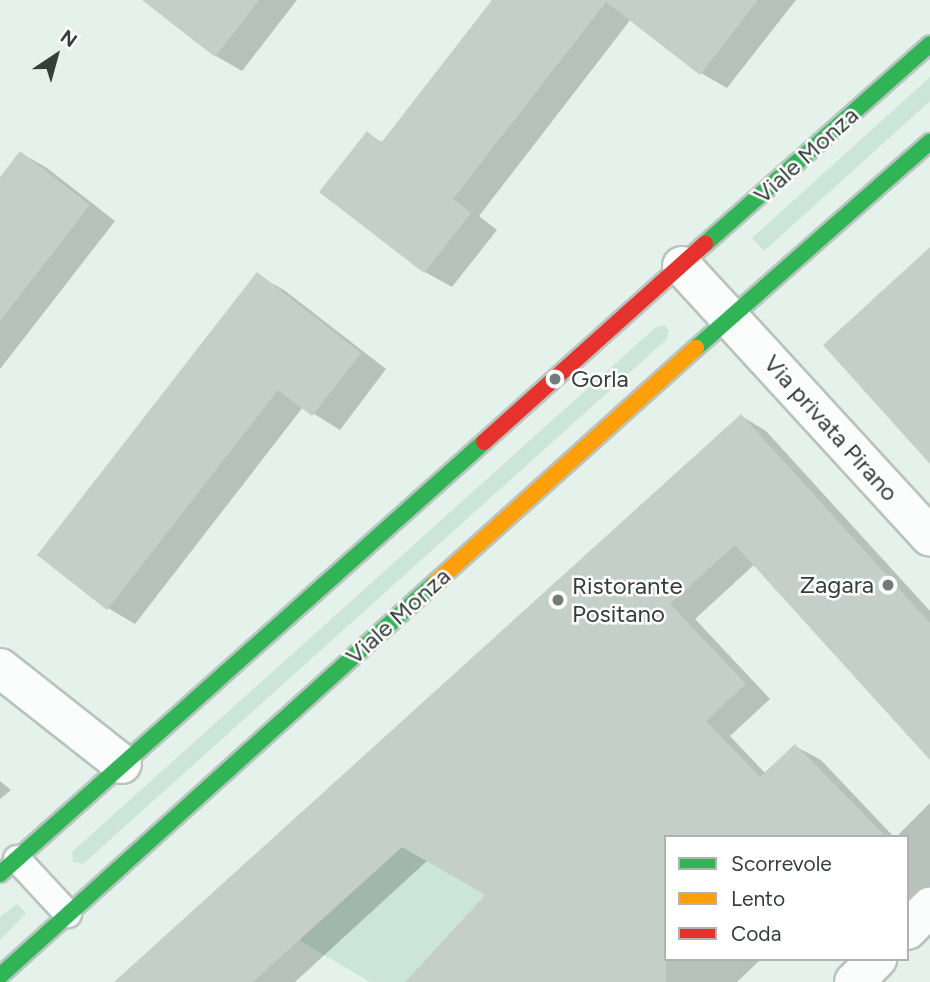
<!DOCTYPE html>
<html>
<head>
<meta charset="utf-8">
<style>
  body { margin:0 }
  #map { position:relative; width:930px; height:982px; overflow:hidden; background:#e5f2ec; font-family:Figtree,sans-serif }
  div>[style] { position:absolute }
  .green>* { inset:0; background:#cbe5d8 }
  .shadow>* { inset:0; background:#0003 }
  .building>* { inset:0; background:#c5cfca }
  .roads { filter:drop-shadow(2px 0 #b9c4be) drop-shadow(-2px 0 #b9c4be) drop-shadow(0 2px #b9c4be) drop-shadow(0 -2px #b9c4be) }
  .lane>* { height:26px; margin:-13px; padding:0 13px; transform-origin:13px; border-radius:13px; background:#fbfdfc }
  .street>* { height:38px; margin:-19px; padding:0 19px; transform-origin:19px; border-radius:19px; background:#fbfdfc }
  .fast>* { height:16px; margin:-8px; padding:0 8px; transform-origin:8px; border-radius:8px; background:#30b455 }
  .slow>* { height:16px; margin:-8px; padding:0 8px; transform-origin:8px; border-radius:8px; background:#ff9f0a }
  .jam>* { height:16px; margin:-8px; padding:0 8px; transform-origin:8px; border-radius:8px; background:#e5322d }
  .dots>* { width:19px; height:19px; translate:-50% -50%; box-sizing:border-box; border:4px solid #fff; border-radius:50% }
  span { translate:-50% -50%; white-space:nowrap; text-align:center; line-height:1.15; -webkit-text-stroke:5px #fff; paint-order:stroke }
  .street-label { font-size:24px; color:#353e3a }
  .poi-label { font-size:24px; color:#353e3a }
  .left { translate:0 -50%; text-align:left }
  .right { translate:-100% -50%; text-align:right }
  .legend { position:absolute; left:664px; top:835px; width:245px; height:126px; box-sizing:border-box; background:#fff; border:2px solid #aeb2b0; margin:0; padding:9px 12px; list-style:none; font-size:21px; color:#353e3a }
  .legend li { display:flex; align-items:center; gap:14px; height:35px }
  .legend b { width:35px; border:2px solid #aeb2b0 }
  .north { position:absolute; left:21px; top:21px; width:70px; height:70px; -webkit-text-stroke:5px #fff; paint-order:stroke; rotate:36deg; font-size:19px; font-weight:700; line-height:28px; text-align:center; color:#353e3a }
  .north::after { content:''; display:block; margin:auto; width:24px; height:32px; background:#353e3a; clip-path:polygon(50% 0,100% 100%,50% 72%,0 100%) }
</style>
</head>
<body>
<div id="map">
  <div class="green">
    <i style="clip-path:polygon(930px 77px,930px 101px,764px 251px,752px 238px)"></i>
    <i style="clip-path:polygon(664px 325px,669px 331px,667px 339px,83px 864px,73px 862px,72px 852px,656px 327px)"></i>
    <i style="clip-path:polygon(416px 834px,451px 876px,485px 895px,405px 982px,370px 982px,299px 940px)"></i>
    <i style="clip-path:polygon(17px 904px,26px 913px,0 940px,0 917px)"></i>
  </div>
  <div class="shadow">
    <i style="clip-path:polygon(145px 0,297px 0,242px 71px,216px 56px)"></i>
    <i style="clip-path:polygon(494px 0,796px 0,727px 88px,701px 73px,631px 19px,479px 216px,497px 230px,452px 287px,425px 272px,322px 192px,367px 133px,383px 143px)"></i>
    <i style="clip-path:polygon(21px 153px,47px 168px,115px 221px,0 369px,0 180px)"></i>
    <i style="clip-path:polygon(257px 275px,284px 290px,386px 369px,340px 430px,303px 407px,135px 624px,108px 608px,40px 555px)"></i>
    <i style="clip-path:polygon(741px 416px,766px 431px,930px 611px,930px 758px,755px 564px,695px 619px,770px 699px,730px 736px,766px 774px,795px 746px,821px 760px,894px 837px,666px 837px,666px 959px,761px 959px,737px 982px,407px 982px,488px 895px,428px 860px,295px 982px,115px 982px)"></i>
    <i style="clip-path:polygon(0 781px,11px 790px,0 799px)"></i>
    <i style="clip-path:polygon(930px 803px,930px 916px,907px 906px,907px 837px,896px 837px)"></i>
  </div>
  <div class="building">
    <i style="clip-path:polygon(142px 0,259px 0,215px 57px)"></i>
    <i style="clip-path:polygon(492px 0,758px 0,700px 75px,606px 2px,453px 199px,471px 213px,424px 273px,319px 192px,367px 131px,381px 143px)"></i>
    <i style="clip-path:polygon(20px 151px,90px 205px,0 321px,0 177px)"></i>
    <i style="clip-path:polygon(930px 247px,930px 464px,823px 345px)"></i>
    <i style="clip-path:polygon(257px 272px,361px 353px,312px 416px,278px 390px,107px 610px,37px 555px)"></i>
    <i style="clip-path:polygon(741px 414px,930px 623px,930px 760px,735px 545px,670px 604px,746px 684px,706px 721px,760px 777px,795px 744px,886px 837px,666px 837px,666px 982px,405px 982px,485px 895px,402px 847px,253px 982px,114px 982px)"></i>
  </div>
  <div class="roads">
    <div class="lane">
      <i style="left:17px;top:859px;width:75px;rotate:47.2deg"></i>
    </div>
    <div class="street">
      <i style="left:682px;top:266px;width:367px;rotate:47.5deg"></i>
      <i style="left:0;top:668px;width:155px;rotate:38.2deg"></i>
      <i style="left:907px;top:930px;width:33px;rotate:-45deg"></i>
      <i style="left:854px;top:982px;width:33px;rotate:-45deg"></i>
    </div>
    <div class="fast">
      <i style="left:705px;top:244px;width:301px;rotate:-41.6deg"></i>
      <i style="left:696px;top:348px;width:312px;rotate:-41.4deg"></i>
      <i style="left:0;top:874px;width:649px;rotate:-41.75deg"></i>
      <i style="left:0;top:976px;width:588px;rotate:-42.1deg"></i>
    </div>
    <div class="slow">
      <i style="left:436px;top:582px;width:350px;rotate:-42deg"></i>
    </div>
    <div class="jam">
      <i style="left:484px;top:442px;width:297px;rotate:-41.9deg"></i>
    </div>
  </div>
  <div class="dots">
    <i style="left:555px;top:379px;background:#737d78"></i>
    <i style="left:888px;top:585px;background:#737d78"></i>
    <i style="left:558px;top:600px;background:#737d78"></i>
  </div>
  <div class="street-label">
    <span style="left:806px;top:155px;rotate:-42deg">Viale Monza</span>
    <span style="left:831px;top:428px;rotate:48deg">Via privata Pirano</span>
    <span style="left:398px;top:616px;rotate:-42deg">Viale Monza</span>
  </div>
  <div class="poi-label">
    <span class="left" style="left:571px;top:379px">Gorla</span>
    <span class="right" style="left:874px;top:585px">Zagara</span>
    <span class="left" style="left:572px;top:600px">Ristorante<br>Positano</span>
  </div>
  <ul class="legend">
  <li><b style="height:9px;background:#30b455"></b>Scorrevole</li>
  <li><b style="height:9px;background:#ff9f0a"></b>Lento</li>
  <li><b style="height:9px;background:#e5322d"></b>Coda</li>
  </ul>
  <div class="north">N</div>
</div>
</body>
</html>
